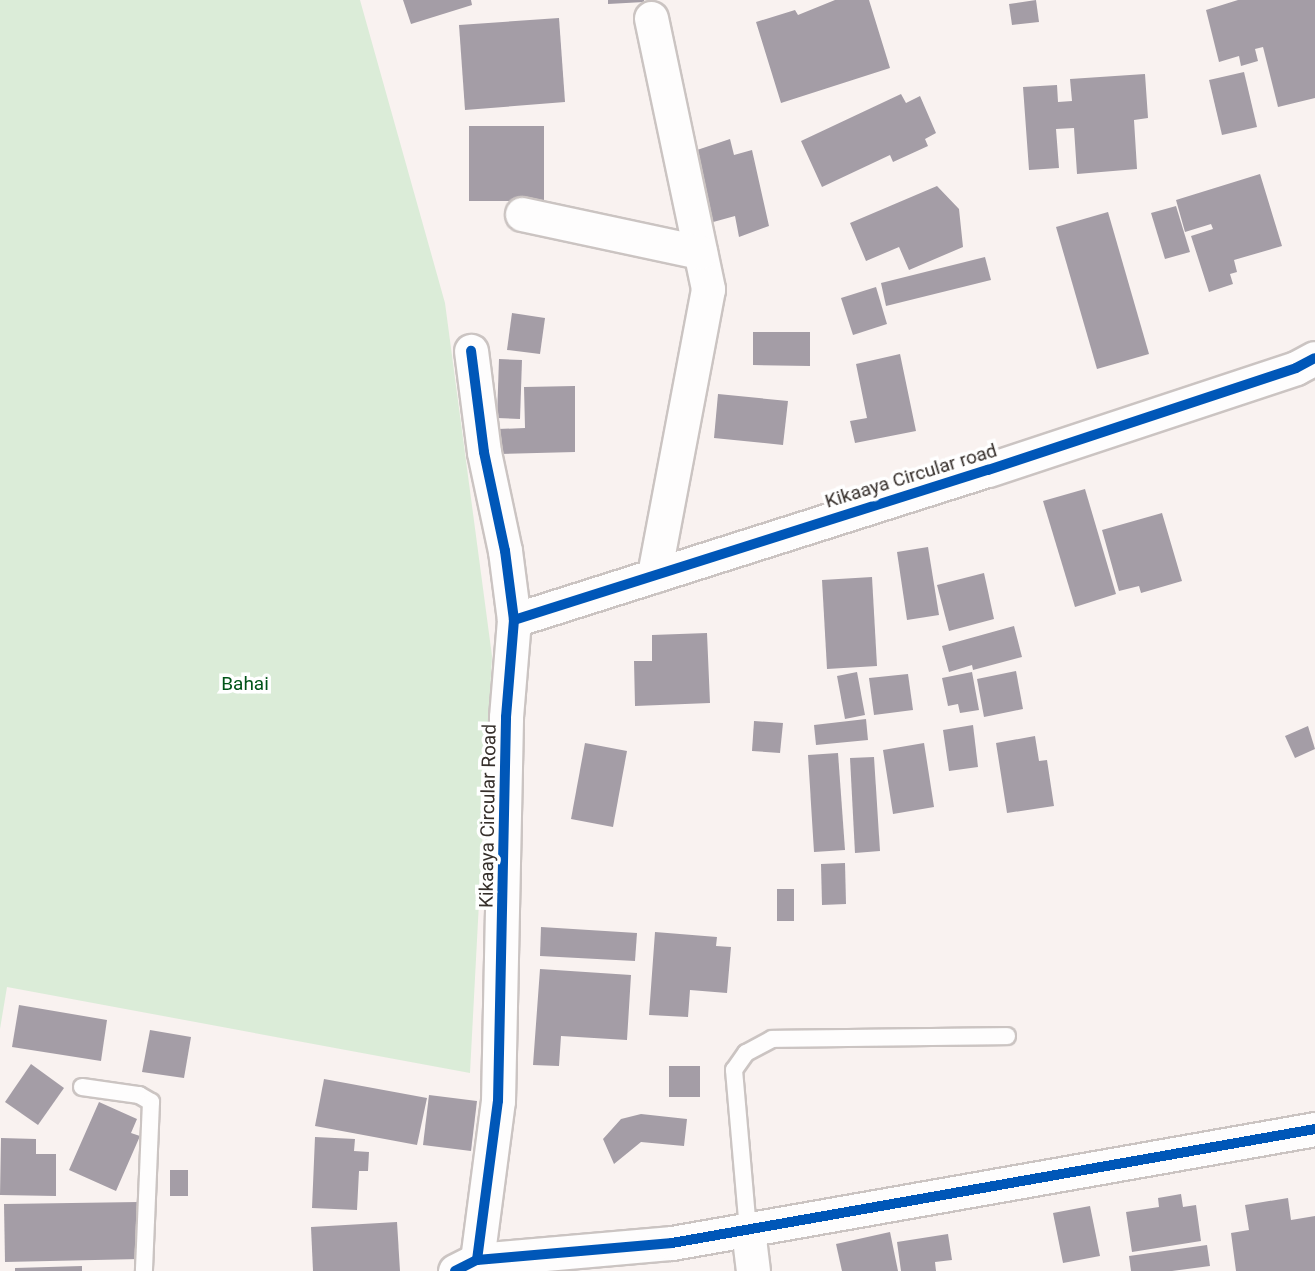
<!DOCTYPE html>
<html>
<head>
<meta charset="utf-8">
<style>
  body { margin:0 }
  #map { position:relative; width:1315px; height:1271px; overflow:hidden; background:#f9f2f0; font-family:Roboto,sans-serif }
  div>[style] { position:absolute }
  .green>* { inset:0; background:#dbecd8 }
  .building>* { inset:0; background:#a49da6 }
  .roads { filter:drop-shadow(2px 0 #cbc4c2) drop-shadow(-2px 0 #cbc4c2) drop-shadow(0 2px #cbc4c2) drop-shadow(0 -2px #cbc4c2) }
  .lane>* { height:16px; margin:-8px; padding:0 8px; transform-origin:8px; border-radius:8px; background:#fefdfd }
  .street>* { height:33px; margin:-16.5px; padding:0 16.5px; transform-origin:16.5px; border-radius:16.5px; background:#fefdfd }
  .cycleway>* { height:10px; margin:-5px; padding:0 5px; transform-origin:5px; border-radius:5px; background:#0057b8 }
  span { translate:-50% -50%; white-space:nowrap; text-align:center; line-height:1.15; -webkit-text-stroke:7px #fff; paint-order:stroke }
  .street-label { font-size:19px; color:#362f2b }
  .park-label { font-size:19px; color:#005419 }
</style>
</head>
<body>
<div id="map">
  <div class="green">
    <i style="clip-path:polygon(0 0,360px 0,445px 303px,492px 656px,470px 1073px,7px 987px,0 1029px)"></i>
  </div>
  <div class="building">
    <i style="clip-path:polygon(403px 0,471px 0,472px 5px,411px 24px)"></i>
    <i style="clip-path:polygon(608px 0,644px 0,644px 2px,608px 4px)"></i>
    <i style="clip-path:polygon(835px 0,869px 0,890px 68px,781px 103px,756px 22px,795px 10px,798px 15px)"></i>
    <i style="clip-path:polygon(1036px 0,1039px 22px,1012px 25px,1009px 4px)"></i>
    <i style="clip-path:polygon(1238px 0,1315px 0,1315px 98px,1278px 107px,1263px 47px,1255px 49px,1258px 61px,1241px 66px,1239px 56px,1219px 62px,1206px 10px)"></i>
    <i style="clip-path:polygon(559px 18px,565px 102px,465px 110px,459px 25px)"></i>
    <i style="clip-path:polygon(1244px 72px,1257px 127px,1222px 135px,1209px 80px)"></i>
    <i style="clip-path:polygon(1145px 74px,1148px 118px,1134px 120px,1137px 169px,1077px 174px,1074px 128px,1056px 129px,1059px 168px,1029px 170px,1023px 87px,1057px 85px,1058px 102px,1072px 101px,1070px 79px)"></i>
    <i style="clip-path:polygon(901px 94px,906px 103px,920px 96px,936px 133px,925px 139px,928px 146px,893px 162px,890px 155px,822px 187px,801px 141px)"></i>
    <i style="clip-path:polygon(469px 126px,544px 126px,544px 201px,469px 201px)"></i>
    <i style="clip-path:polygon(730px 139px,734px 155px,752px 150px,769px 226px,739px 237px,735px 216px,706px 224px,688px 153px)"></i>
    <i style="clip-path:polygon(1260px 174px,1282px 246px,1234px 260px,1237px 272px,1230px 274px,1233px 284px,1209px 292px,1191px 236px,1213px 229px,1211px 224px,1185px 232px,1176px 200px)"></i>
    <i style="clip-path:polygon(937px 186px,959px 209px,963px 247px,909px 270px,899px 247px,866px 261px,850px 223px)"></i>
    <i style="clip-path:polygon(1176px 206px,1190px 252px,1165px 259px,1151px 213px)"></i>
    <i style="clip-path:polygon(1108px 212px,1149px 354px,1097px 369px,1056px 227px)"></i>
    <i style="clip-path:polygon(985px 257px,991px 280px,886px 306px,881px 283px)"></i>
    <i style="clip-path:polygon(876px 287px,887px 324px,853px 335px,841px 298px)"></i>
    <i style="clip-path:polygon(512px 313px,545px 318px,540px 354px,507px 350px)"></i>
    <i style="clip-path:polygon(753px 332px,810px 332px,810px 366px,753px 365px)"></i>
    <i style="clip-path:polygon(900px 354px,916px 431px,855px 443px,850px 421px,867px 418px,856px 364px)"></i>
    <i style="clip-path:polygon(499px 359px,522px 360px,520px 419px,497px 418px)"></i>
    <i style="clip-path:polygon(575px 386px,575px 452px,499px 454px,498px 429px,525px 428px,524px 387px)"></i>
    <i style="clip-path:polygon(718px 394px,788px 401px,783px 445px,714px 438px)"></i>
    <i style="clip-path:polygon(1085px 489px,1116px 594px,1075px 607px,1043px 501px)"></i>
    <i style="clip-path:polygon(1162px 513px,1182px 581px,1141px 593px,1139px 586px,1119px 591px,1102px 530px)"></i>
    <i style="clip-path:polygon(928px 547px,939px 615px,907px 620px,897px 552px)"></i>
    <i style="clip-path:polygon(984px 573px,994px 619px,949px 631px,937px 585px)"></i>
    <i style="clip-path:polygon(872px 577px,877px 666px,827px 669px,822px 580px)"></i>
    <i style="clip-path:polygon(1014px 626px,1022px 657px,973px 670px,972px 665px,949px 672px,942px 646px)"></i>
    <i style="clip-path:polygon(707px 633px,710px 703px,635px 706px,634px 661px,652px 661px,652px 635px)"></i>
    <i style="clip-path:polygon(1016px 671px,1023px 709px,984px 717px,977px 679px)"></i>
    <i style="clip-path:polygon(857px 672px,865px 715px,845px 719px,837px 676px)"></i>
    <i style="clip-path:polygon(972px 672px,979px 710px,960px 713px,958px 704px,948px 706px,942px 678px)"></i>
    <i style="clip-path:polygon(908px 674px,913px 710px,874px 715px,869px 678px)"></i>
    <i style="clip-path:polygon(866px 719px,868px 740px,816px 745px,814px 725px)"></i>
    <i style="clip-path:polygon(754px 721px,783px 723px,780px 753px,752px 751px)"></i>
    <i style="clip-path:polygon(973px 725px,978px 767px,949px 771px,943px 730px)"></i>
    <i style="clip-path:polygon(1308px 726px,1315px 749px,1295px 758px,1285px 736px)"></i>
    <i style="clip-path:polygon(1035px 736px,1039px 761px,1047px 760px,1054px 806px,1007px 813px,996px 743px)"></i>
    <i style="clip-path:polygon(585px 743px,627px 751px,613px 827px,571px 819px)"></i>
    <i style="clip-path:polygon(924px 743px,934px 807px,893px 814px,883px 750px)"></i>
    <i style="clip-path:polygon(838px 753px,845px 850px,814px 852px,808px 755px)"></i>
    <i style="clip-path:polygon(874px 757px,880px 851px,855px 853px,850px 758px)"></i>
    <i style="clip-path:polygon(845px 863px,846px 904px,822px 905px,821px 864px)"></i>
    <i style="clip-path:polygon(777px 889px,794px 889px,794px 921px,777px 921px)"></i>
    <i style="clip-path:polygon(541px 927px,637px 933px,635px 961px,540px 956px)"></i>
    <i style="clip-path:polygon(655px 932px,717px 937px,716px 946px,731px 947px,727px 993px,690px 990px,688px 1017px,649px 1015px)"></i>
    <i style="clip-path:polygon(540px 969px,631px 975px,627px 1040px,561px 1036px,559px 1066px,533px 1065px)"></i>
    <i style="clip-path:polygon(19px 1005px,107px 1020px,101px 1061px,12px 1047px)"></i>
    <i style="clip-path:polygon(150px 1030px,191px 1037px,184px 1078px,142px 1072px)"></i>
    <i style="clip-path:polygon(31px 1064px,64px 1088px,38px 1125px,5px 1102px)"></i>
    <i style="clip-path:polygon(669px 1066px,700px 1066px,700px 1097px,669px 1097px)"></i>
    <i style="clip-path:polygon(324px 1079px,427px 1098px,417px 1145px,315px 1126px)"></i>
    <i style="clip-path:polygon(429px 1095px,477px 1101px,471px 1151px,423px 1145px)"></i>
    <i style="clip-path:polygon(99px 1102px,137px 1119px,131px 1133px,140px 1136px,116px 1191px,69px 1170px)"></i>
    <i style="clip-path:polygon(641px 1114px,687px 1119px,684px 1146px,641px 1142px,614px 1164px,603px 1139px,621px 1119px)"></i>
    <i style="clip-path:polygon(315px 1137px,355px 1139px,354px 1151px,369px 1152px,368px 1171px,359px 1171px,357px 1210px,312px 1208px)"></i>
    <i style="clip-path:polygon(1px 1138px,36px 1139px,36px 1154px,56px 1154px,56px 1196px,0 1195px)"></i>
    <i style="clip-path:polygon(170px 1170px,188px 1170px,188px 1196px,170px 1196px)"></i>
    <i style="clip-path:polygon(1181px 1194px,1183px 1207px,1196px 1205px,1201px 1241px,1132px 1252px,1126px 1212px,1159px 1207px,1158px 1198px)"></i>
    <i style="clip-path:polygon(1288px 1198px,1291px 1220px,1315px 1216px,1315px 1271px,1236px 1271px,1231px 1233px,1249px 1230px,1245px 1205px)"></i>
    <i style="clip-path:polygon(139px 1202px,140px 1259px,5px 1262px,4px 1204px)"></i>
    <i style="clip-path:polygon(1090px 1206px,1100px 1256px,1063px 1263px,1053px 1213px)"></i>
    <i style="clip-path:polygon(397px 1222px,400px 1271px,313px 1271px,311px 1227px)"></i>
    <i style="clip-path:polygon(890px 1232px,898px 1271px,842px 1271px,836px 1244px)"></i>
    <i style="clip-path:polygon(948px 1234px,952px 1260px,935px 1262px,936px 1271px,901px 1271px,897px 1242px)"></i>
    <i style="clip-path:polygon(1207px 1245px,1210px 1266px,1172px 1271px,1131px 1271px,1129px 1256px)"></i>
    <i style="clip-path:polygon(82px 1266px,82px 1271px,15px 1271px,15px 1268px)"></i>
  </div>
  <div class="roads">
    <div class="lane">
      <i style="left:82px;top:1087px;width:58px;rotate:8deg"></i>
      <i style="left:139px;top:1095px;width:14px;rotate:30deg"></i>
      <i style="left:151px;top:1102px;width:169px;rotate:92.4deg"></i>
      <i style="left:748px;top:1230px;width:161px;rotate:-95deg"></i>
      <i style="left:734px;top:1070px;width:21px;rotate:-55deg"></i>
      <i style="left:746px;top:1053px;width:30px;rotate:-28deg"></i>
      <i style="left:772px;top:1039px;width:235px;rotate:-0.7deg"></i>
    </div>
    <div class="street">
      <i style="left:651px;top:18px;width:277px;rotate:78.1deg"></i>
      <i style="left:708px;top:289px;width:292px;rotate:100.7deg"></i>
      <i style="left:522px;top:214px;width:182px;rotate:12.1deg"></i>
      <i style="left:514px;top:620px;width:497px;rotate:-17.6deg"></i>
      <i style="left:988px;top:470px;width:324px;rotate:-18.3deg"></i>
      <i style="left:1296px;top:368px;width:21px;rotate:-28deg"></i>
      <i style="left:748px;top:1230px;width:41px;rotate:83deg"></i>
      <i style="left:477px;top:1260px;width:196px;rotate:-5deg"></i>
      <i style="left:672px;top:1243px;width:653px;rotate:-10.05deg"></i>
      <i style="left:455px;top:1271px;width:25px;rotate:-27deg"></i>
      <i style="left:477px;top:1260px;width:160px;rotate:-82.5deg"></i>
      <i style="left:498px;top:1101px;width:384px;rotate:-88.8deg"></i>
      <i style="left:506px;top:717px;width:97px;rotate:-85.3deg"></i>
      <i style="left:514px;top:620px;width:70px;rotate:-97.4deg"></i>
      <i style="left:505px;top:551px;width:101px;rotate:-102deg"></i>
      <i style="left:484px;top:452px;width:102px;rotate:-97.3deg"></i>
    </div>
  </div>
  <div class="cycleway">
    <i style="left:514px;top:620px;width:497px;rotate:-17.6deg"></i>
    <i style="left:988px;top:470px;width:324px;rotate:-18.3deg"></i>
    <i style="left:1296px;top:368px;width:21px;rotate:-28deg"></i>
    <i style="left:477px;top:1260px;width:196px;rotate:-5deg"></i>
    <i style="left:672px;top:1243px;width:653px;rotate:-10.05deg"></i>
    <i style="left:455px;top:1271px;width:25px;rotate:-27deg"></i>
    <i style="left:477px;top:1260px;width:160px;rotate:-82.5deg"></i>
    <i style="left:498px;top:1101px;width:384px;rotate:-88.8deg"></i>
    <i style="left:506px;top:717px;width:97px;rotate:-85.3deg"></i>
    <i style="left:514px;top:620px;width:70px;rotate:-97.4deg"></i>
    <i style="left:505px;top:551px;width:101px;rotate:-102deg"></i>
    <i style="left:484px;top:452px;width:102px;rotate:-97.3deg"></i>
  </div>
  <div class="street-label">
    <span style="left:911px;top:476px;rotate:-17deg">Kikaaya Circular road</span>
    <span style="left:488px;top:816px;rotate:-89deg">Kikaaya Circular Road</span>
  </div>
  <div class="park-label">
    <span style="left:245px;top:684px">Bahai</span>
  </div>
</div>
</body>
</html>
